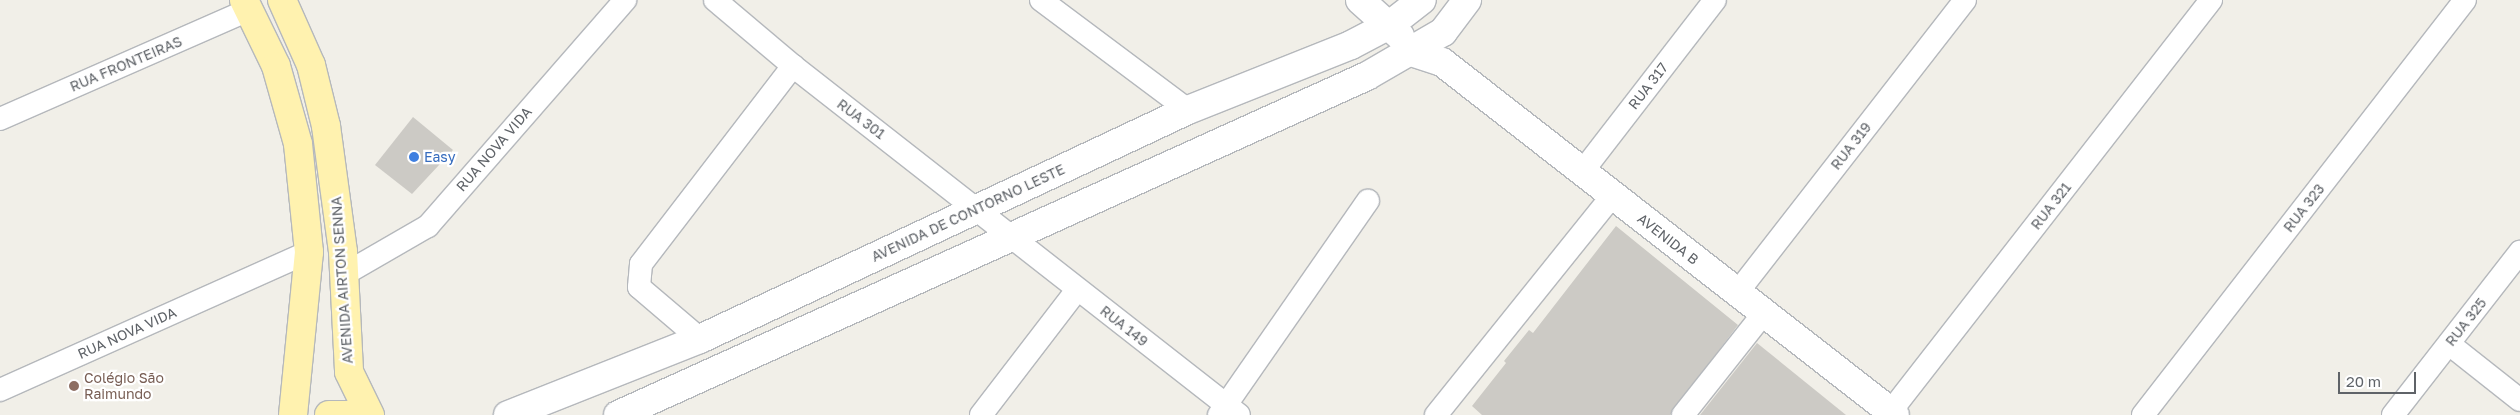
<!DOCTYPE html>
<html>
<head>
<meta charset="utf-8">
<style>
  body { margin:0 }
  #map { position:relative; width:2520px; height:415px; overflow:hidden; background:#f1efe8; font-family:"Golos Text",sans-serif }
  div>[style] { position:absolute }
  .building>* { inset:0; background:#cccac5 }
  .roads { filter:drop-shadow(1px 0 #b5b8bc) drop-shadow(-1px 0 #b5b8bc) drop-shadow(0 1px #b5b8bc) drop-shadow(0 -1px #b5b8bc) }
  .minor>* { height:22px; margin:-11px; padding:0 11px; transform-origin:11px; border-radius:11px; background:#fff }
  .tertiary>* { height:28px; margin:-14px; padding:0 14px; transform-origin:14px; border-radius:14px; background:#fff }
  .primary>* { height:28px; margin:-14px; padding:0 14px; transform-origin:14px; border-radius:14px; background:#fff2af }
  .dots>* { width:14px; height:14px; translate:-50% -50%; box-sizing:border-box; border:2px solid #fff; border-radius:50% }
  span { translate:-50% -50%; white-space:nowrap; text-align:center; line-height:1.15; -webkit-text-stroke:4.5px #fff; paint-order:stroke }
  .street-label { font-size:14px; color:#5f6368 }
  .shop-label { font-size:14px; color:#366cbe }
  .left { translate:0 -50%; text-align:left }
  .education-label { font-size:14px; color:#785e54 }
  .scale { position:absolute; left:2338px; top:372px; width:78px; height:22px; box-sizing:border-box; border:2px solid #5f6368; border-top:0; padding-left:6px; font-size:15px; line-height:18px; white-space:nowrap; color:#5f6368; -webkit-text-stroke:4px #fff; paint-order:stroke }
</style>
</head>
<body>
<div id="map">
  <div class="building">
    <i style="clip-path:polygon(413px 117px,453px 150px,412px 194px,375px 165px)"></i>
    <i style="clip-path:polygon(1616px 226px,1738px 325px,1670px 415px,1482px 415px,1472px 406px,1506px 363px,1504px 361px,1529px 330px,1533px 333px)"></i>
    <i style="clip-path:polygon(1757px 343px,1846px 415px,1700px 415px)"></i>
  </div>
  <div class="roads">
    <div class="minor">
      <i style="left:715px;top:0;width:102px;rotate:40.2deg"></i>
      <i style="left:793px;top:66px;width:566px;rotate:38.04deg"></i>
      <i style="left:1041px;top:0;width:184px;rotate:36.8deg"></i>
      <i style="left:0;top:119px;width:274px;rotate:-23.7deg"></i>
      <i style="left:1582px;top:172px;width:217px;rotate:-52.3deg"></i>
      <i style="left:343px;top:275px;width:98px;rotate:-30deg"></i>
      <i style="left:428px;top:226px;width:300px;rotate:-48.9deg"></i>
      <i style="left:1737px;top:293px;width:371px;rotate:-52.1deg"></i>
      <i style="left:700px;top:339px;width:80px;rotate:-139.6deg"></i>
      <i style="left:639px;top:287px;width:23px;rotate:-85deg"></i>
      <i style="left:641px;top:264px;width:250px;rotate:-52.5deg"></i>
      <i style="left:2449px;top:344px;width:90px;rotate:38.3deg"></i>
      <i style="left:0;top:390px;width:338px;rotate:-24.1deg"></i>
      <i style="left:1891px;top:411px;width:521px;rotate:-52.1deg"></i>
      <i style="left:981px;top:415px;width:158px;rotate:-52.5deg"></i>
      <i style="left:1219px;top:415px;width:261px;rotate:-55.2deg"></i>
      <i style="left:1436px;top:415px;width:281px;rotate:-51.2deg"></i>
      <i style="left:1683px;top:415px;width:129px;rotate:-51.6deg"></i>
      <i style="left:2143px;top:415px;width:525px;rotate:-52.19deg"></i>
      <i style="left:2393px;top:415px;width:207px;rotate:-52.1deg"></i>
    </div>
    <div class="tertiary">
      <i style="left:1360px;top:0;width:54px;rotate:42deg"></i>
      <i style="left:1411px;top:52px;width:33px;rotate:18deg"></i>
      <i style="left:1442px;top:62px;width:574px;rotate:37.93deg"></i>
      <i style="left:508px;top:415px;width:206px;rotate:-21.6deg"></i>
      <i style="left:700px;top:339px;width:539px;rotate:-25.14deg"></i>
      <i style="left:1188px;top:110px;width:175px;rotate:-21.7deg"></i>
      <i style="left:1351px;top:45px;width:45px;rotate:-27.7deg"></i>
      <i style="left:1391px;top:24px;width:39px;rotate:-38deg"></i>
      <i style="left:618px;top:415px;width:822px;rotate:-24.35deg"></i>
      <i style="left:1367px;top:76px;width:88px;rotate:-30.1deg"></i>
      <i style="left:1443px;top:32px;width:40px;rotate:-53deg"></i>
    </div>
    <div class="primary">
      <i style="left:244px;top:0;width:73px;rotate:64.1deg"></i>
      <i style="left:276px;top:66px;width:81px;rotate:74.2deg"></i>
      <i style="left:298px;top:144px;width:109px;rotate:84.2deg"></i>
      <i style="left:309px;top:252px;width:164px;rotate:95.6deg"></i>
      <i style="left:282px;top:0;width:71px;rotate:66deg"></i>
      <i style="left:311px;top:65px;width:63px;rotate:76.2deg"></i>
      <i style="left:326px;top:126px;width:127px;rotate:82.3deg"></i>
      <i style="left:343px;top:252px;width:120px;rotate:87.1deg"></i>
      <i style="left:349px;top:372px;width:48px;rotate:64deg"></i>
      <i style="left:329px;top:415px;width:34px"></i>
    </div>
  </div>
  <div class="dots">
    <i style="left:414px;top:157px;background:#3f7fe0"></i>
    <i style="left:74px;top:386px;background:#8d6e63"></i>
  </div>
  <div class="street-label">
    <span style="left:126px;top:64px;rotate:-23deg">RUA FRONTEIRAS</span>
    <span style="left:1648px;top:86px;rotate:-52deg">RUA 317</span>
    <span style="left:861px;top:119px;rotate:37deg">RUA 301</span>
    <span style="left:1851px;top:146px;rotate:-52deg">RUA 319</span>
    <span style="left:494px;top:149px;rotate:-49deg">RUA NOVA VIDA</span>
    <span style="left:2051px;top:206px;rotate:-52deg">RUA 321</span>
    <span style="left:2304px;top:208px;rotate:-52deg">RUA 323</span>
    <span style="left:968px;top:213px;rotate:-25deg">AVENIDA DE CONTORNO LESTE</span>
    <span style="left:1668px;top:239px;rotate:38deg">AVENIDA B</span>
    <span style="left:342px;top:280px;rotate:-94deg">AVENIDA AIRTON SENNA</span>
    <span style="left:2466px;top:322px;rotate:-52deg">RUA 325</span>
    <span style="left:1124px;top:326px;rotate:38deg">RUA 149</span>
    <span style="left:127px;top:333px;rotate:-24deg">RUA NOVA VIDA</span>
  </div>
  <div class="shop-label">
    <span class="left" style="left:424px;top:157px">Easy</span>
  </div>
  <div class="education-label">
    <span class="left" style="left:84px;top:386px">Colégio São<br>Raimundo</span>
  </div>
  <div class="scale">20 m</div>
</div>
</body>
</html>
